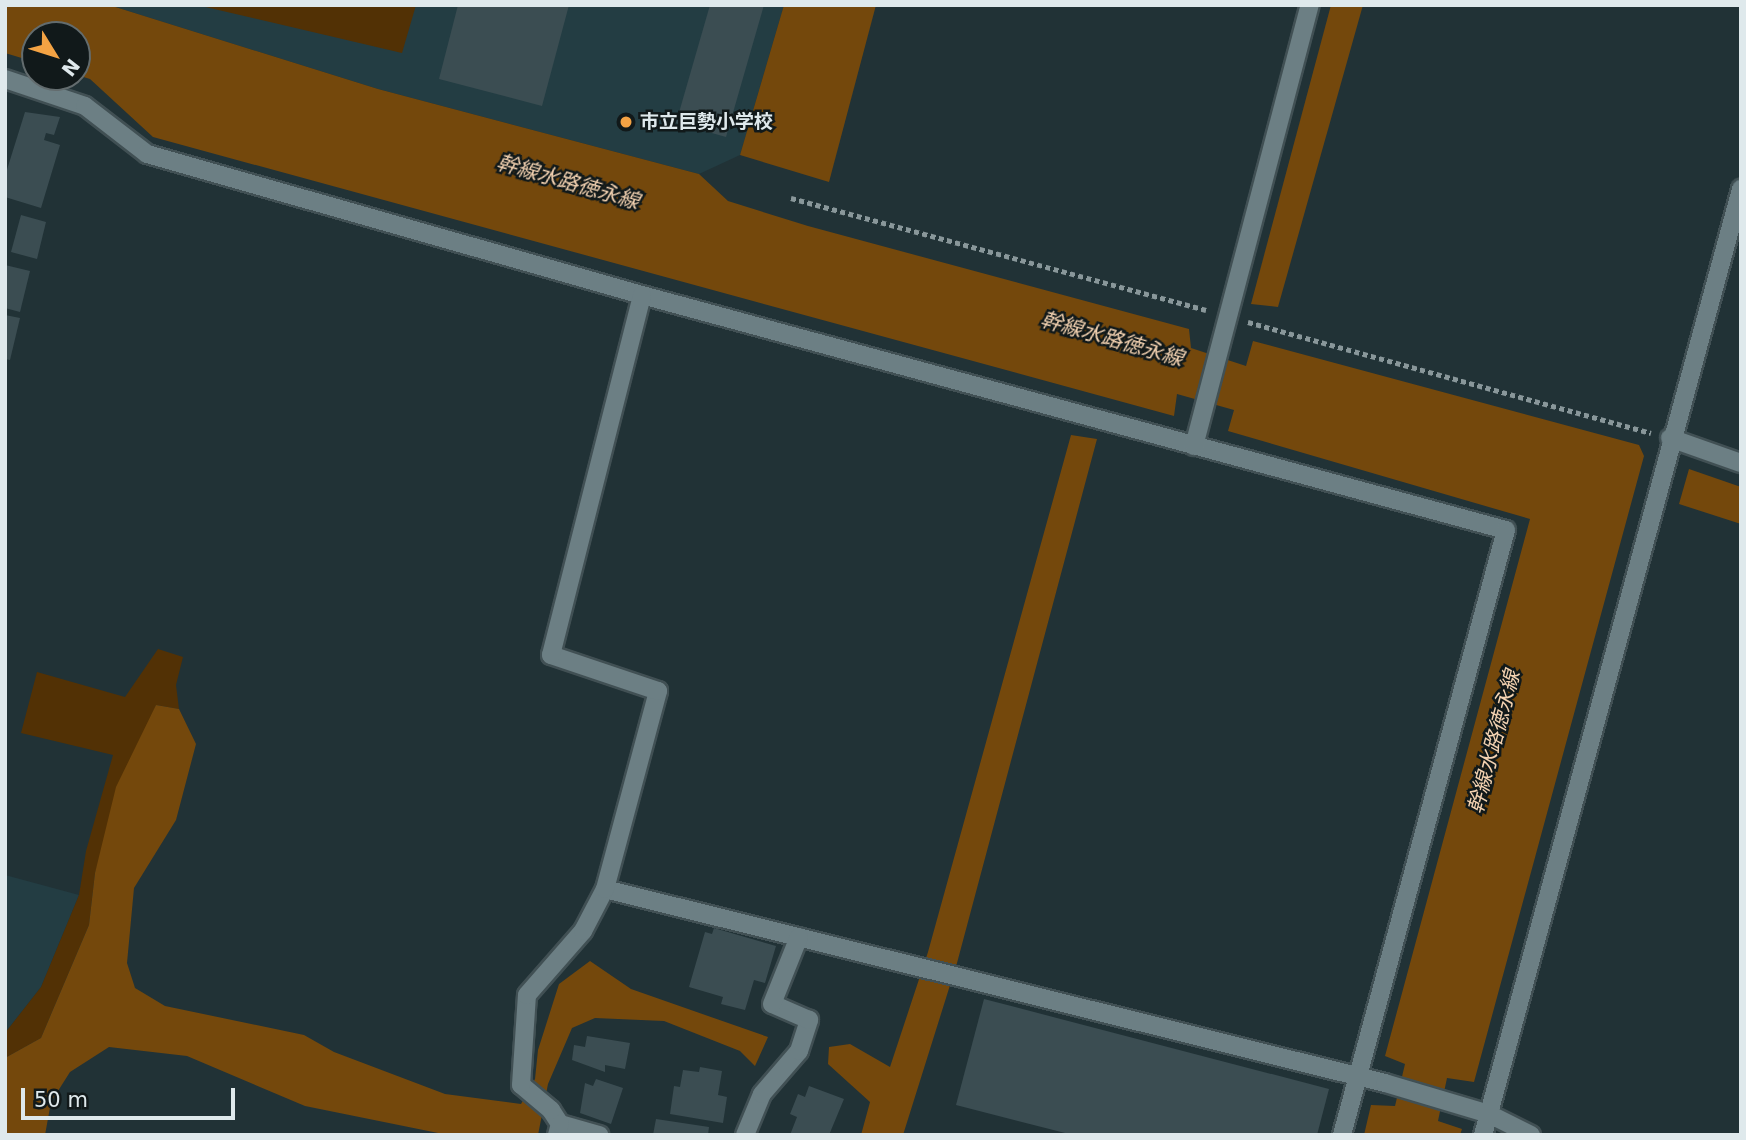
<!DOCTYPE html>
<html>
<head>
<meta charset="utf-8">
<style>
  body { margin:0 }
  #map { position:relative; width:1746px; height:1140px; overflow:hidden; background:#213236; font-family:"DejaVu Sans","Noto Sans JP",sans-serif }
  div>[style] { position:absolute }
  .built>* { inset:0; background:#233d43 }
  .green>* { inset:0; background:#523105 }
  .water>* { inset:0; background:#74480c }
  .building>* { inset:0; background:#3b4d52 }
  .path>* { height:4.5px; margin-top:-2.25px; transform-origin:0; background:repeating-linear-gradient(90deg,#89979a 0 5px,transparent 0 8.5px) }
  .roads { filter:drop-shadow(2px 0 #415054) drop-shadow(-2px 0 #415054) drop-shadow(0 2px #415054) drop-shadow(0 -2px #415054) }
  .minor>* { height:18px; margin:-9px; padding:0 9px; transform-origin:9px; border-radius:9px; background:#6c7f84 }
  .dots>* { width:19px; height:19px; translate:-50% -50%; box-sizing:border-box; border:4px solid #11191a; border-radius:50% }
  span { translate:-50% -50%; white-space:nowrap; text-align:center; line-height:1.15; -webkit-text-stroke:5px #11191a; paint-order:stroke }
  .poi-label { font-size:19px; color:#dfe9ec; font-weight:700 }
  .left { translate:0 -50%; text-align:left }
  .water-label { font-size:21px; color:#f3d2b1; font-style:italic }
  .frame { position:absolute; inset:0; border:7px solid #dfe9ec; pointer-events:none }
  .north { position:absolute; left:21px; top:21px; width:70px; height:70px; box-sizing:border-box; background:#11191a; border:2px solid #636c6e; border-radius:50%; rotate:128deg; font-size:19px; font-weight:700; line-height:28px; text-align:center; color:#dfe9ec }
  .north::after { content:''; display:block; margin:auto; width:24px; height:32px; background:#f4a344; clip-path:polygon(50% 0,100% 100%,50% 72%,0 100%) }
  .scale { position:absolute; left:21px; top:1088px; width:214px; height:32px; box-sizing:border-box; border:4px solid #dfe9ec; border-top:0; padding-left:9px; font-size:21px; line-height:24px; white-space:nowrap; color:#dfe9ec; -webkit-text-stroke:5px #11191a; paint-order:stroke }
</style>
</head>
<body>
<div id="map">
  <div class="built">
    <i style="clip-path:polygon(109px 5px,784px 5px,740px 155px,699px 174px,378px 89px)"></i>
    <i style="clip-path:polygon(5px 875px,79px 895px,41px 987px,5px 1033px)"></i>
  </div>
  <div class="green">
    <i style="clip-path:polygon(197px 5px,416px 5px,402px 53px)"></i>
    <i style="clip-path:polygon(158px 649px,183px 657px,176px 685px,179px 709px,156px 705px,95px 873px,89px 925px,41px 1038px,5px 1058px,5px 1033px,41px 987px,79px 895px,86px 851px,113px 755px,21px 733px,37px 672px,125px 697px)"></i>
  </div>
  <div class="water">
    <i style="clip-path:polygon(5px 5px,109px 5px,378px 89px,699px 174px,728px 201px,808px 226px,1189px 329px,1191px 348px,1246px 366px,1253px 341px,1639px 445px,1644px 456px,1474px 1082px,1447px 1078px,1438px 1121px,1462px 1129px,1460px 1135px,1364px 1135px,1371px 1105px,1395px 1106px,1405px 1064px,1385px 1056px,1530px 519px,1228px 431px,1234px 410px,1177px 394px,1174px 416px,153px 137px,90px 79px,77px 75px,77px 35px,35px 35px,35px 62px,5px 53px)"></i>
    <i style="clip-path:polygon(784px 5px,876px 5px,829px 182px,740px 155px)"></i>
    <i style="clip-path:polygon(1331px 5px,1363px 5px,1278px 307px,1251px 304px)"></i>
    <i style="clip-path:polygon(1071px 435px,1097px 439px,957px 963px,903px 1135px,861px 1135px,870px 1102px,828px 1064px,829px 1047px,850px 1044px,890px 1067px,928px 952px)"></i>
    <i style="clip-path:polygon(1689px 469px,1741px 487px,1741px 524px,1679px 504px)"></i>
    <i style="clip-path:polygon(156px 705px,179px 709px,196px 744px,176px 820px,134px 888px,127px 963px,135px 988px,165px 1006px,304px 1035px,334px 1052px,445px 1094px,521px 1104px,535px 1079px,538px 1050px,559px 984px,590px 961px,631px 989px,768px 1037px,755px 1066px,740px 1051px,664px 1021px,595px 1018px,572px 1028px,548px 1084px,538px 1135px,448px 1135px,305px 1106px,187px 1056px,109px 1047px,70px 1072px,51px 1102px,45px 1135px,5px 1135px,5px 1058px,41px 1038px,89px 925px,95px 873px,116px 787px)"></i>
  </div>
  <div class="building">
    <i style="clip-path:polygon(458px 5px,569px 5px,542px 106px,439px 79px)"></i>
    <i style="clip-path:polygon(710px 5px,764px 5px,726px 137px,676px 123px)"></i>
    <i style="clip-path:polygon(25px 112px,60px 117px,54px 135px,46px 133px,44px 140px,60px 145px,41px 208px,5px 197px,5px 176px)"></i>
    <i style="clip-path:polygon(21px 215px,46px 222px,37px 259px,11px 252px)"></i>
    <i style="clip-path:polygon(5px 265px,30px 271px,20px 312px,5px 308px)"></i>
    <i style="clip-path:polygon(5px 315px,20px 318px,10px 360px,5px 359px)"></i>
    <i style="clip-path:polygon(714px 928px,776px 946px,765px 983px,754px 980px,745px 1010px,721px 1004px,723px 997px,689px 987px,705px 932px,712px 934px)"></i>
    <i style="clip-path:polygon(984px 999px,1329px 1089px,1317px 1135px,1073px 1135px,956px 1105px)"></i>
    <i style="clip-path:polygon(587px 1036px,630px 1043px,625px 1069px,605px 1065px,605px 1072px,572px 1060px,574px 1045px,585px 1047px)"></i>
    <i style="clip-path:polygon(700px 1067px,722px 1071px,718px 1095px,727px 1097px,723px 1123px,670px 1114px,674px 1086px,680px 1087px,683px 1070px,699px 1072px)"></i>
    <i style="clip-path:polygon(596px 1079px,623px 1088px,611px 1124px,580px 1113px,585px 1083px,593px 1086px)"></i>
    <i style="clip-path:polygon(809px 1086px,844px 1099px,829px 1135px,790px 1135px,797px 1117px,790px 1114px,798px 1094px,805px 1097px)"></i>
    <i style="clip-path:polygon(656px 1119px,709px 1127px,708px 1135px,653px 1135px)"></i>
  </div>
  <div class="path">
    <i style="left:791px;top:198px;width:430px;rotate:15.1deg"></i>
    <i style="left:1248px;top:322px;width:418px;rotate:15.4deg"></i>
  </div>
  <div class="roads">
    <div class="minor">
      <i style="left:5px;top:79px;width:84px;rotate:18.6deg"></i>
      <i style="left:85px;top:106px;width:78px;rotate:37.7deg"></i>
      <i style="left:147px;top:154px;width:515px;rotate:15.9deg"></i>
      <i style="left:642px;top:295px;width:895px;rotate:15.22deg"></i>
      <i style="left:1506px;top:530px;width:627px;rotate:105.17deg"></i>
      <i style="left:1670px;top:438px;width:75px;rotate:19.4deg"></i>
      <i style="left:1194px;top:446px;width:456px;rotate:-75.3deg"></i>
      <i style="left:605px;top:889px;width:804px;rotate:13.97deg"></i>
      <i style="left:1385px;top:1083px;width:109px;rotate:16.6deg"></i>
      <i style="left:1489px;top:1114px;width:47px;rotate:26.6deg"></i>
      <i style="left:560px;top:1124px;width:41px;rotate:15.8deg"></i>
      <i style="left:557px;top:1135px;width:11px;rotate:-75deg"></i>
      <i style="left:560px;top:1124px;width:17px;rotate:-123deg"></i>
      <i style="left:551px;top:1110px;width:39px;rotate:-140deg"></i>
      <i style="left:521px;top:1085px;width:90px;rotate:-86.2deg"></i>
      <i style="left:527px;top:995px;width:85px;rotate:-48.8deg"></i>
      <i style="left:583px;top:931px;width:47px;rotate:-62.4deg"></i>
      <i style="left:605px;top:889px;width:205px;rotate:-75deg"></i>
      <i style="left:658px;top:691px;width:113px;rotate:-161.4deg"></i>
      <i style="left:551px;top:655px;width:371px;rotate:-75.8deg"></i>
      <i style="left:745px;top:1135px;width:44px;rotate:-67.5deg"></i>
      <i style="left:762px;top:1094px;width:57px;rotate:-49.3deg"></i>
      <i style="left:799px;top:1051px;width:33px;rotate:-72deg"></i>
      <i style="left:809px;top:1020px;width:40px;rotate:-156.6deg"></i>
      <i style="left:772px;top:1004px;width:72px;rotate:-68.1deg"></i>
      <i style="left:1483px;top:1135px;width:981px;rotate:-74.74deg"></i>
    </div>
  </div>
  <div class="dots">
    <i style="left:626px;top:122px;background:#f4a344"></i>
  </div>
  <div class="poi-label">
    <span class="left" style="left:640px;top:122px">市立巨勢小学校</span>
  </div>
  <div class="water-label">
    <span style="left:568px;top:182px;rotate:16deg">幹線水路徳永線</span>
    <span style="left:1112px;top:339px;rotate:16deg">幹線水路徳永線</span>
    <span style="left:1494px;top:742px;rotate:-75deg">幹線水路徳永線</span>
  </div>
  <div class="frame"></div>
  <div class="north">N</div>
  <div class="scale">50 m</div>
</div>
</body>
</html>
